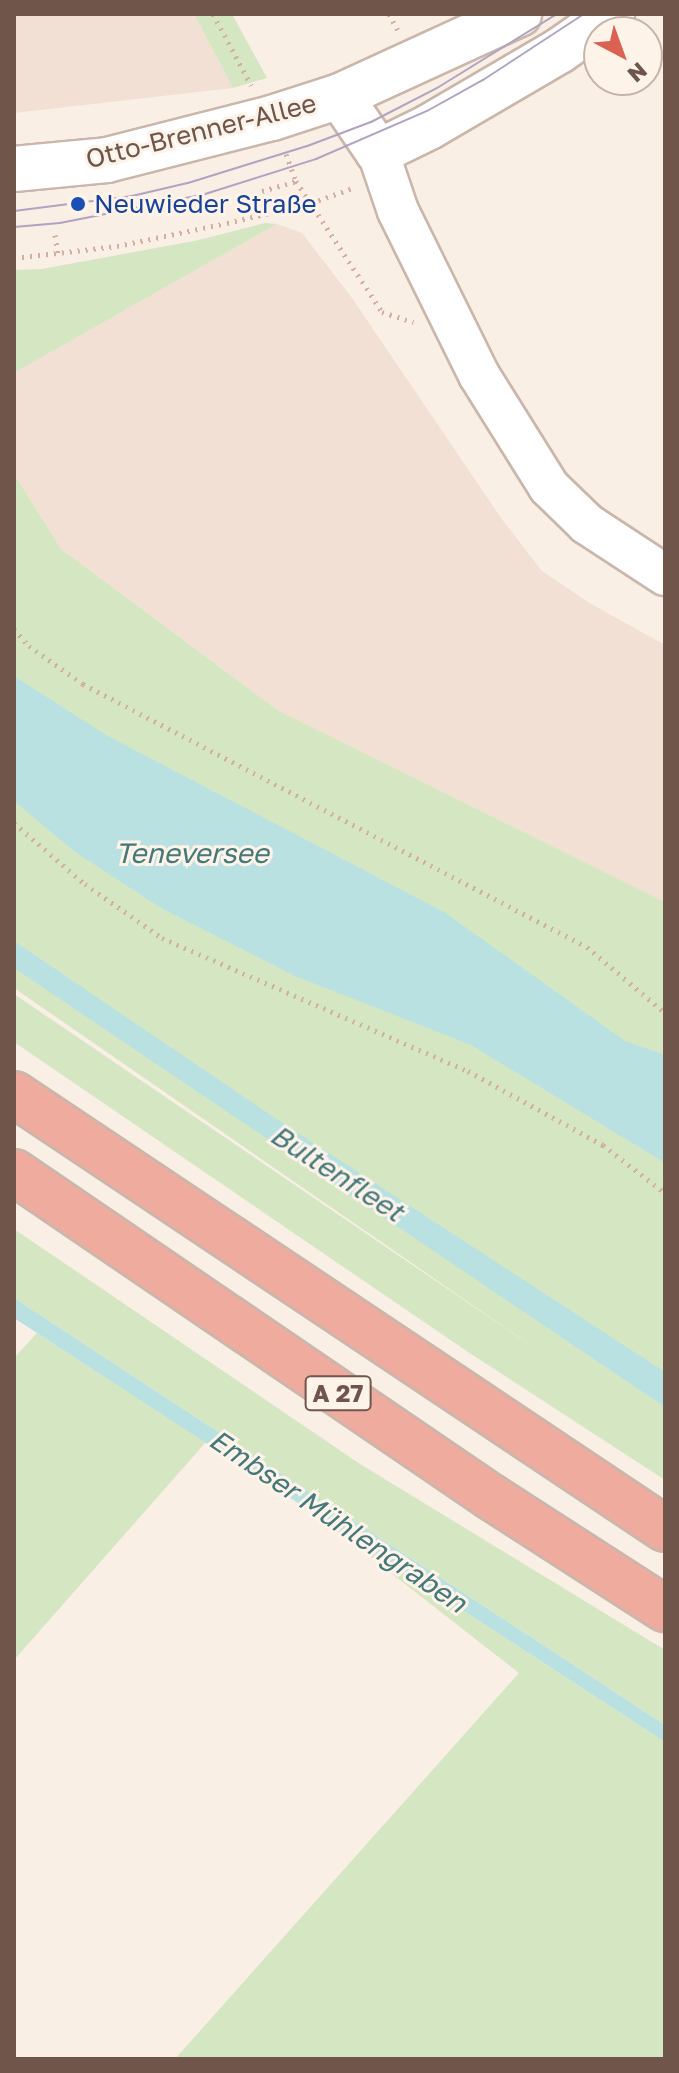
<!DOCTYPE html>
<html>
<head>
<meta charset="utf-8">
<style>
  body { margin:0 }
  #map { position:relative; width:679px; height:2073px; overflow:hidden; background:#faefe4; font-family:"Golos Text",sans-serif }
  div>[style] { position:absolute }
  .residential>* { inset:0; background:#f1e0d3 }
  .green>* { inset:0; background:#d5e6c3 }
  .water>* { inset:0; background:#bae1e2 }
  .path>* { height:5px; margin-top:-2.5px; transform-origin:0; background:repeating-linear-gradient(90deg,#d2afa1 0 2px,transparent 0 8px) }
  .roads { filter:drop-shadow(2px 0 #cab6ab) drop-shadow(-2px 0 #cab6ab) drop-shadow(0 2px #cab6ab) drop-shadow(0 -2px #cab6ab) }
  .street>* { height:40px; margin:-20px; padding:0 20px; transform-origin:20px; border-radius:20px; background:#fff }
  .secondary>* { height:44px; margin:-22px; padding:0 22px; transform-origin:22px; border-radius:22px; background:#fff }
  .highway>* { height:44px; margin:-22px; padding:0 22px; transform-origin:22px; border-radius:22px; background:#f0ab9f }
  .tram>* { height:2px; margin:-1px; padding:0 1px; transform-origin:1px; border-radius:1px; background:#b1a3c2 }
  .dots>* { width:22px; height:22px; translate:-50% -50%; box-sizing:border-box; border:4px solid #fdf3e9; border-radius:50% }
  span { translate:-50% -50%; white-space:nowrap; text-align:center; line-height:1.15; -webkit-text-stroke:6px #fdf3e9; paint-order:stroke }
  .shield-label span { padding:2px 6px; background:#fdf3e9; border:2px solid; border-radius:6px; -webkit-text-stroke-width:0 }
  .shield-label { font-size:24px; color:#70554b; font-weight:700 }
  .street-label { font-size:26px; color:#70554b }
  .transit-label { font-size:26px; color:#164399 }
  .left { translate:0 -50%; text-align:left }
  .water-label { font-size:28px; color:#44787b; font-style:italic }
  .frame { position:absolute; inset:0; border:16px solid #70554b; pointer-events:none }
  .north { position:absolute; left:583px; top:16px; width:80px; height:80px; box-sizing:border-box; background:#fdf3e9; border:2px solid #c5b4aa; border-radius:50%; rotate:139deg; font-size:22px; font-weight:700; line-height:32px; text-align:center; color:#70554b }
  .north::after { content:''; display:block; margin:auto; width:28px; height:36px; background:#db6252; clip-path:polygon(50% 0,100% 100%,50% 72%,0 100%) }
</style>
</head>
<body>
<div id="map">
  <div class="residential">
    <i style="clip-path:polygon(14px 14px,194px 14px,233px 88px,14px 113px)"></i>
    <i style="clip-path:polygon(277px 224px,302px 233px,352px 298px,501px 518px,542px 571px,591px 604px,665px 645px,665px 902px,279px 711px,61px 549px,14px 474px,14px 373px)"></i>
  </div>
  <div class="green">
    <i style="clip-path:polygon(194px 14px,232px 14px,267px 78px,233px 88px)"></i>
    <i style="clip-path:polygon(265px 223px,277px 224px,14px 373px,14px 270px,42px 269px,199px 240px)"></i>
    <i style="clip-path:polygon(14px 474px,61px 549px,279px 711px,665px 902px,665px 1480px,468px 1352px,14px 1042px,14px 994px,539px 1351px,14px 988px)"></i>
    <i style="clip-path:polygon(14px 1229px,360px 1464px,665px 1650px,665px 1725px,14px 1298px)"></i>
    <i style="clip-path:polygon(37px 1333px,206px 1442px,14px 1660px,14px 1358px)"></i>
    <i style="clip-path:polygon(318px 1516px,665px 1742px,665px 2059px,175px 2059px,519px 1673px)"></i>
  </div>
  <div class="water">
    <i style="clip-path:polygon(14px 676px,106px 735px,444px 912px,625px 1041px,665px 1055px,665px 1163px,471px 1045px,295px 976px,161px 908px,75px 852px,14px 801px)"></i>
    <i style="clip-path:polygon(14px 941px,278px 1120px,665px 1372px,665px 1407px,14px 968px)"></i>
    <i style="clip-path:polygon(14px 1298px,665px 1725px,665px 1742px,14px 1318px)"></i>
  </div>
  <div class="path">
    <i style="left:213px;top:14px;width:81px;rotate:61.8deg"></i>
    <i style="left:389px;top:14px;width:18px;rotate:61deg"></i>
    <i style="left:286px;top:154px;width:29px;rotate:70deg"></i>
    <i style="left:296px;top:181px;width:157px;rotate:56.7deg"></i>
    <i style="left:382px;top:312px;width:33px;rotate:18deg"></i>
    <i style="left:262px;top:191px;width:35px;rotate:-16deg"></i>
    <i style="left:55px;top:235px;width:18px;rotate:81deg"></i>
    <i style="left:14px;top:258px;width:104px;rotate:-6.6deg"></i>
    <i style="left:117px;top:246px;width:112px;rotate:-11.8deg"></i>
    <i style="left:227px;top:223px;width:86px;rotate:-13.4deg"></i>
    <i style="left:311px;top:203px;width:45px;rotate:-19.7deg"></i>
    <i style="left:14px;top:629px;width:23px;rotate:49deg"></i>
    <i style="left:29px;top:646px;width:66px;rotate:35.1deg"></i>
    <i style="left:83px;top:684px;width:568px;rotate:27.56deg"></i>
    <i style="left:587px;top:947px;width:102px;rotate:40.2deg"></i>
    <i style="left:14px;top:823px;width:94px;rotate:40.7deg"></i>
    <i style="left:85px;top:884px;width:94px;rotate:35deg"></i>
    <i style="left:162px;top:938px;width:334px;rotate:23.5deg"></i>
    <i style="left:468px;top:1071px;width:154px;rotate:28.7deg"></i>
    <i style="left:603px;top:1145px;width:78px;rotate:37.7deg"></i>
  </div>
  <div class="roads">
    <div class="street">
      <i style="left:378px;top:152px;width:62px;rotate:71.3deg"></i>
      <i style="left:398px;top:211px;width:183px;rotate:63.7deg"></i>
      <i style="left:479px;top:375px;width:132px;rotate:58deg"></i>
      <i style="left:549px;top:487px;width:53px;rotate:44.2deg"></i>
      <i style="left:587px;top:524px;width:93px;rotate:33.2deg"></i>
    </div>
    <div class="secondary">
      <i style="left:340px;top:96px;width:68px;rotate:55.8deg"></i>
      <i style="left:378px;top:152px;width:57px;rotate:-26.1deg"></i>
      <i style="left:429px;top:127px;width:151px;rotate:-30.3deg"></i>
      <i style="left:559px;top:51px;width:65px;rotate:-34.9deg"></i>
      <i style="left:14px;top:169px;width:93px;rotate:-5.5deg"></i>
      <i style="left:107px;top:160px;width:170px;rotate:-14.3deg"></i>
      <i style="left:272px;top:118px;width:71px;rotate:-17.9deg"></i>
      <i style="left:340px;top:96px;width:197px;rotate:-24.6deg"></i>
    </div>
    <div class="highway">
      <i style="left:14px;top:1094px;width:783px;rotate:33.75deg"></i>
      <i style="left:14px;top:1172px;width:577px;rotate:34.27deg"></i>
      <i style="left:491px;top:1497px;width:207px;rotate:32.8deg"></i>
    </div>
  </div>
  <div class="tram">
    <i style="left:14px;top:211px;width:119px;rotate:-7.2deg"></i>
    <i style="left:132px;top:196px;width:57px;rotate:-13.1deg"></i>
    <i style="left:188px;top:183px;width:128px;rotate:-17.3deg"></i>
    <i style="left:310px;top:145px;width:65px;rotate:-20.7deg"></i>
    <i style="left:371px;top:122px;width:74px;rotate:-27.3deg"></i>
    <i style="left:437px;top:88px;width:141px;rotate:-31.7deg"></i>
    <i style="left:14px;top:227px;width:46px;rotate:-5deg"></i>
    <i style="left:60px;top:223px;width:145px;rotate:-11.2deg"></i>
    <i style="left:202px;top:195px;width:120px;rotate:-17.5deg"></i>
    <i style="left:316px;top:159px;width:121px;rotate:-23.4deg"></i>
    <i style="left:427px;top:111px;width:64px;rotate:-29deg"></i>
    <i style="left:483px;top:80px;width:121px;rotate:-33.2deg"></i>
  </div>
  <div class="dots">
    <i style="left:78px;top:204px;background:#1a4fb4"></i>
  </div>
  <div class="shield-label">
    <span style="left:338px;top:1393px">A 27</span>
  </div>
  <div class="street-label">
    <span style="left:201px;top:131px;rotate:-14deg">Otto-Brenner-Allee</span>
  </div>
  <div class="transit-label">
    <span class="left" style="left:94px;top:204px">Neuwieder Straße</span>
  </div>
  <div class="water-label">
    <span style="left:192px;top:853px">Teneversee</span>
    <span style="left:337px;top:1173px;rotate:33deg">Bultenfleet</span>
    <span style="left:338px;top:1521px;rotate:34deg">Embser Mühlengraben</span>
  </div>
  <div class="frame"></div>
  <div class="north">N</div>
</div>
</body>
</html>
